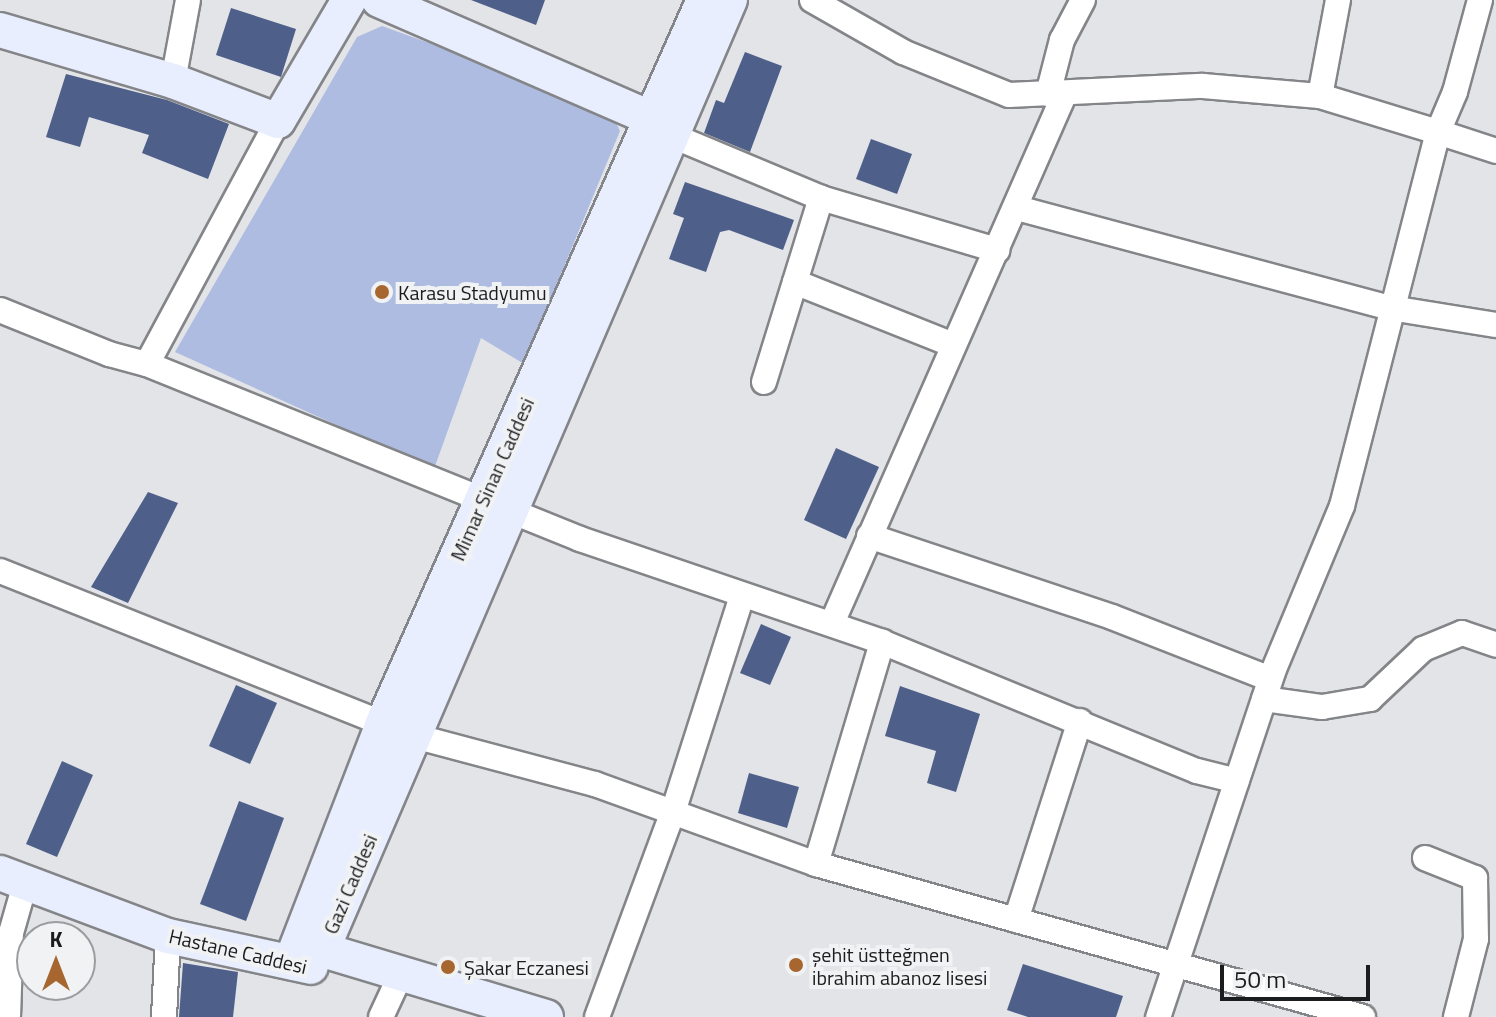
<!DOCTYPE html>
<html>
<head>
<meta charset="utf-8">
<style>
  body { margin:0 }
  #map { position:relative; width:1496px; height:1017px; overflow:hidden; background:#e3e4e7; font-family:"Titillium Web",sans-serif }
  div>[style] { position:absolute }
  .green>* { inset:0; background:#adbce0 }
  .building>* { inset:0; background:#4e5f8a }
  .roads { filter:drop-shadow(2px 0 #848588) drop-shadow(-2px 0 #848588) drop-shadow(0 2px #848588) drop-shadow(0 -2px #848588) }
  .minor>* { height:24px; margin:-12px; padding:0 12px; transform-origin:12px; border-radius:12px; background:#fff }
  .secondary>* { height:34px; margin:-17px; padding:0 17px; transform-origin:17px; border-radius:17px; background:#e8eefd }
  .dots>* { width:22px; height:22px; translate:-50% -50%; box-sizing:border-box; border:4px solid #f0f2f4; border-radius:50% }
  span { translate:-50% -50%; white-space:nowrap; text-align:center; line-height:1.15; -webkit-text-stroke:8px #f0f2f4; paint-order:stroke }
  .poi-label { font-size:20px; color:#1b1c1d }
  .left { translate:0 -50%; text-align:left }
  .street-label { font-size:20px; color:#1b1c1d }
  .north { position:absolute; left:16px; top:921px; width:80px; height:80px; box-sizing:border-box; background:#f0f2f4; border:2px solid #9b9c9e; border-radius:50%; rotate:0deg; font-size:22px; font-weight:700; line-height:32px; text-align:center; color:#1b1c1d }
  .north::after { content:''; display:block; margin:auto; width:28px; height:36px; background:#a76630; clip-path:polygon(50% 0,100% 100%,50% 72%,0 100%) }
  .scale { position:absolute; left:1220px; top:965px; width:150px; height:36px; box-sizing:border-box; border:4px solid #1b1c1d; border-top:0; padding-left:10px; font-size:24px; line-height:28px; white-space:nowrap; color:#1b1c1d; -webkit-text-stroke:6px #f0f2f4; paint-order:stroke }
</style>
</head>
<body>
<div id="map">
  <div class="green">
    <i style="clip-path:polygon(382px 26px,609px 108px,620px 131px,524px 364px,481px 338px,434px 469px,175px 352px,357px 37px)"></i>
  </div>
  <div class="building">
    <i style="clip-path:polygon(471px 0,545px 0,536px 25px)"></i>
    <i style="clip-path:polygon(231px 8px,296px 29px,281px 77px,216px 55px)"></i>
    <i style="clip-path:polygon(745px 52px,782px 66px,750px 152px,704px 133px,716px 100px,724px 103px)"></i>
    <i style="clip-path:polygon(66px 74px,167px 100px,229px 124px,208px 179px,142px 153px,149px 135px,89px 117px,80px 147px,46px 137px)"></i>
    <i style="clip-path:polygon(871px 139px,912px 154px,897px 194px,856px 179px)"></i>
    <i style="clip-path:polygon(685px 182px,794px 220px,783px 250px,729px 230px,720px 232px,706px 272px,669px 259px,684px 218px,673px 214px)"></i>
    <i style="clip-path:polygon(836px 448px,879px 467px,846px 539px,804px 520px)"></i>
    <i style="clip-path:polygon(148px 492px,178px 503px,128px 603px,91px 587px)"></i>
    <i style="clip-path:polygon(761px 624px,791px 637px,770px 685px,740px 673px)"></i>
    <i style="clip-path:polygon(236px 685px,277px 703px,250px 764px,209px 746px)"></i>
    <i style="clip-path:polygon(900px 686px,980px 714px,956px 792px,927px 783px,936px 751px,885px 736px)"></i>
    <i style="clip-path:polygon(62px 761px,93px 775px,57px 857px,26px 844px)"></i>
    <i style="clip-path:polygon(749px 773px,799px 787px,787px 828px,738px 813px)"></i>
    <i style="clip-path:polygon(239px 801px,284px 818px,246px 921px,200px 904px)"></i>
    <i style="clip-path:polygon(183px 963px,238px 972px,233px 1017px,179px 1017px)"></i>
    <i style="clip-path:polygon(1023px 964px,1123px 996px,1116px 1017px,1028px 1017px,1007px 1010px)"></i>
  </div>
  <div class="roads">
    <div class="minor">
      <i style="left:812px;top:0;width:105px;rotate:29.7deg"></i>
      <i style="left:903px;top:52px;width:114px;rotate:22.1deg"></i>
      <i style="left:1009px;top:95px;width:194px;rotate:-2.7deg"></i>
      <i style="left:1203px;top:86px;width:117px;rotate:4.9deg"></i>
      <i style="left:1320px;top:96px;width:123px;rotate:17deg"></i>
      <i style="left:1438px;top:132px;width:386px;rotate:104.4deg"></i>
      <i style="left:1342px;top:506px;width:180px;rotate:112.6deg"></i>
      <i style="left:1273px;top:672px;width:364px;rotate:108.4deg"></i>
      <i style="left:1480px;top:0;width:95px;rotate:105.2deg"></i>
      <i style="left:1455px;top:92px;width:43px;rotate:113deg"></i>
      <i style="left:1438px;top:132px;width:61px;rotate:18.1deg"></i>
      <i style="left:173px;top:81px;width:82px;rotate:-79.5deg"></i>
      <i style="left:1048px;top:94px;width:56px;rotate:-75.5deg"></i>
      <i style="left:1062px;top:40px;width:45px;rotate:-62.3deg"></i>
      <i style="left:1320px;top:96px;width:98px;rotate:-79.4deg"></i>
      <i style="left:673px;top:136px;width:160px;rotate:22.7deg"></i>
      <i style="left:821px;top:198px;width:184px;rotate:16.5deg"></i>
      <i style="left:1017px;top:208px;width:387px;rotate:15deg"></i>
      <i style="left:1391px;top:308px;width:106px;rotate:9.2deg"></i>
      <i style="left:795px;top:282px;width:168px;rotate:21.7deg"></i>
      <i style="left:0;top:310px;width:118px;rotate:22deg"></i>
      <i style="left:109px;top:354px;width:39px;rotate:15deg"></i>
      <i style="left:147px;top:364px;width:467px;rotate:22deg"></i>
      <i style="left:580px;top:539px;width:319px;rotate:18.8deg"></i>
      <i style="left:882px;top:642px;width:340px;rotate:22.3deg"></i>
      <i style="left:1197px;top:771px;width:41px;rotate:14deg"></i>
      <i style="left:147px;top:364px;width:276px;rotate:-61.7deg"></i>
      <i style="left:764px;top:382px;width:193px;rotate:-72.8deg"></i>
      <i style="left:869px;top:536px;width:256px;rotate:18.4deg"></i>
      <i style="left:1112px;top:617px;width:170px;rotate:21.4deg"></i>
      <i style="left:0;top:571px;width:446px;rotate:21.7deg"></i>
      <i style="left:414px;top:736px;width:187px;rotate:14.9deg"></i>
      <i style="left:595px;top:784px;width:235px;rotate:19.9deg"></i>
      <i style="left:816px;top:864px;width:568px;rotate:15.63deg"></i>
      <i style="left:832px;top:623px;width:579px;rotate:-66.27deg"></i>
      <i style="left:1264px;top:699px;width:59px;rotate:7.9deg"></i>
      <i style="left:1322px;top:707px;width:49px;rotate:-9.5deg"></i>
      <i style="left:1370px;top:699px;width:73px;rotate:-43.3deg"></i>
      <i style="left:1423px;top:649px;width:42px;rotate:-22.3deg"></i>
      <i style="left:1462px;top:633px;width:36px;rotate:19deg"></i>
      <i style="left:1425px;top:858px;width:54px;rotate:21.8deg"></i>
      <i style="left:1475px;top:878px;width:61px;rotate:89.1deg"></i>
      <i style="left:1476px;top:939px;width:81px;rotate:104.4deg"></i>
      <i style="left:816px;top:864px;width:232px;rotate:-73.4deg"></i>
      <i style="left:1016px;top:920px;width:209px;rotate:-72.2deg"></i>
      <i style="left:8px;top:1017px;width:84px;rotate:-88deg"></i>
      <i style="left:11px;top:933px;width:51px;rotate:-74.1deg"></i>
      <i style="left:164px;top:1017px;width:81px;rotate:-87.2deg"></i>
      <i style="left:381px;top:1017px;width:47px;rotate:-65.1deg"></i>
      <i style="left:597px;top:1017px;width:222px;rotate:-69.7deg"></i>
      <i style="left:674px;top:809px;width:224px;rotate:-72.3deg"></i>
    </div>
    <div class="secondary">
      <i style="left:379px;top:0;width:296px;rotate:23.5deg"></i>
      <i style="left:650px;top:118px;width:20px;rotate:37deg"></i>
      <i style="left:0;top:30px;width:180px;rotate:16.4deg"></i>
      <i style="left:173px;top:81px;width:112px;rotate:20.9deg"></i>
      <i style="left:278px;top:121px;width:140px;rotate:-59.6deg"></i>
      <i style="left:0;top:873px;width:179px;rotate:20.6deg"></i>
      <i style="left:168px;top:936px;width:146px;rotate:12.2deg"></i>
      <i style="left:291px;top:962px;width:256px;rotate:-68.9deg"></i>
      <i style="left:383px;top:723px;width:791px;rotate:-66.06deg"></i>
      <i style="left:546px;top:1017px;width:234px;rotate:-163.3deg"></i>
      <i style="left:322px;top:950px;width:1034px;rotate:-66.76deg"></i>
    </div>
  </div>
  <div class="dots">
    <i style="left:382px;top:292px;background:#a76630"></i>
    <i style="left:796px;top:965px;background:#a76630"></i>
    <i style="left:448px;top:967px;background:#a76630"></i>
  </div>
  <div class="poi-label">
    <span class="left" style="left:398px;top:292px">Karasu Stadyumu</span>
    <span class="left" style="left:812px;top:966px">şehit üstteğmen<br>ibrahim abanoz lisesi</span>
    <span class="left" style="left:464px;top:967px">Şakar Eczanesi</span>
  </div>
  <div class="street-label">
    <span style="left:492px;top:479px;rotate:-66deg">Mimar Sinan Caddesi</span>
    <span style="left:350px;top:884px;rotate:-67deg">Gazi Caddesi</span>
    <span style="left:238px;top:951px;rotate:13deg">Hastane Caddesi</span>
  </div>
  <div class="north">K</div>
  <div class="scale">50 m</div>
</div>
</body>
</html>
